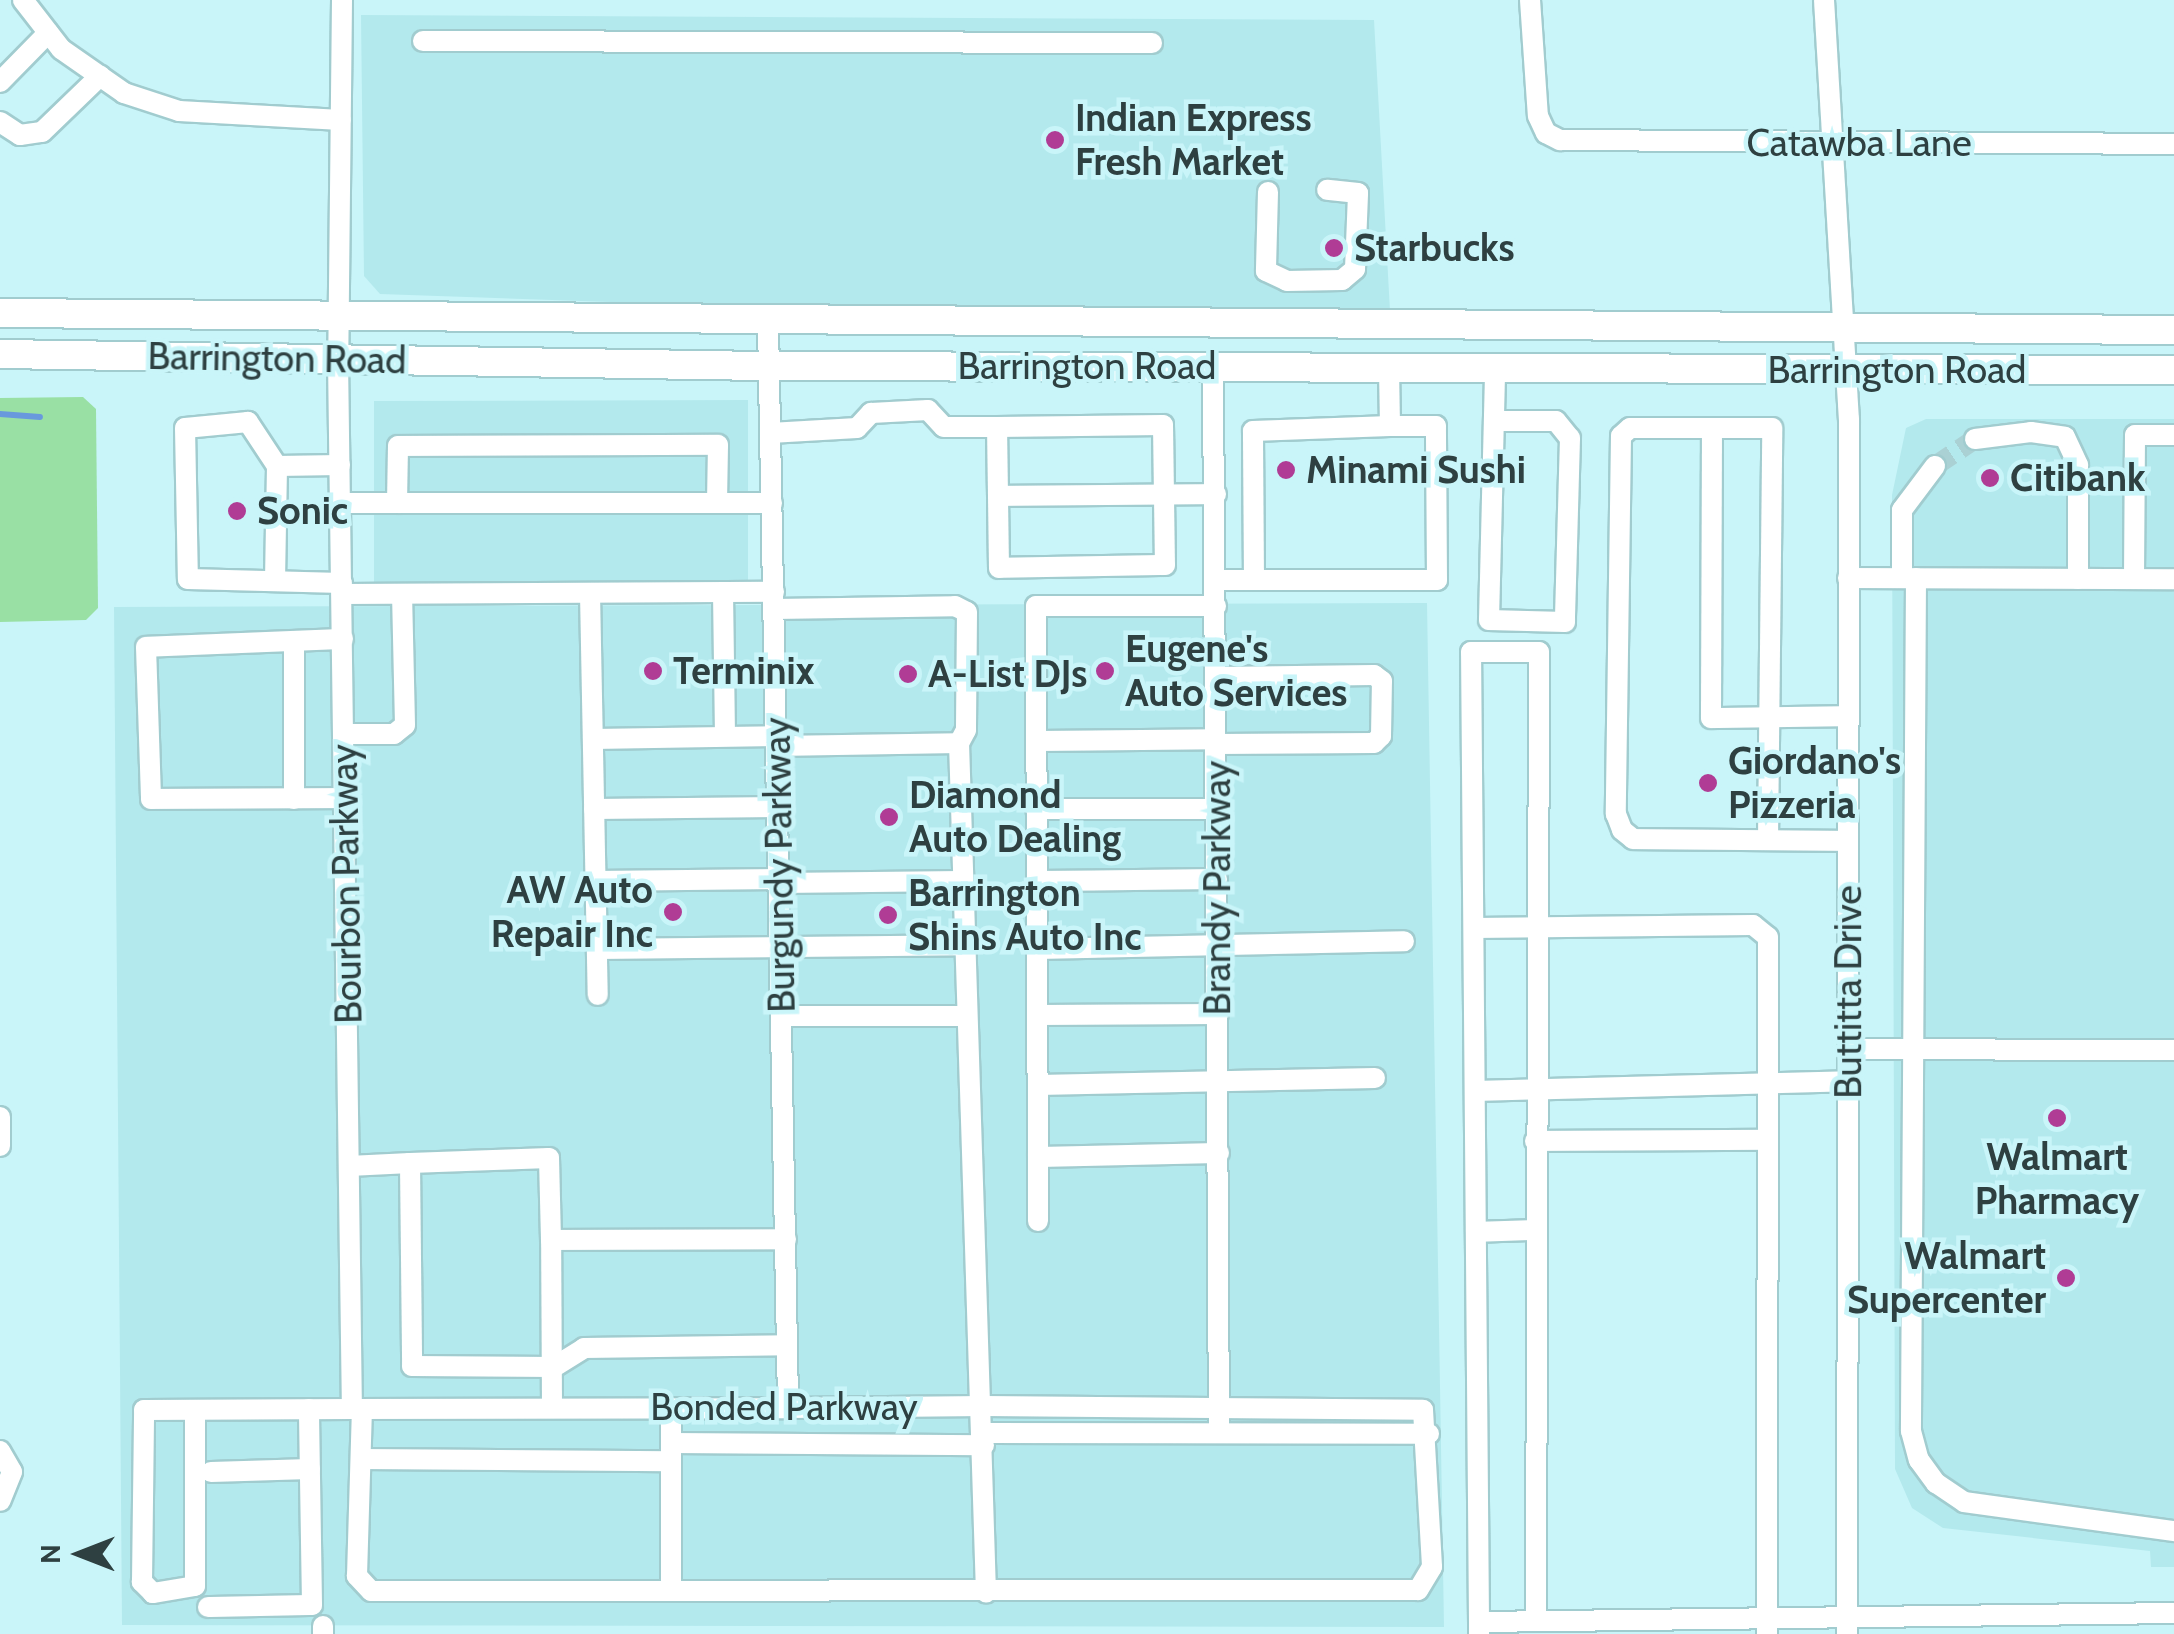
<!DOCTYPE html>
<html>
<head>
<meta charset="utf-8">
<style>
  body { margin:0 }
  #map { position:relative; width:2174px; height:1634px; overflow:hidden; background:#c9f5f9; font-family:Cabin,sans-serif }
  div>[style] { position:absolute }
  .built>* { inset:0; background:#b3e9ed }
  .green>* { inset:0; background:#99e0a4 }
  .stream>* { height:6px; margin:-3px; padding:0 3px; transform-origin:3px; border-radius:3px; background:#6999dd }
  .minor-tunnel>* { height:20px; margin-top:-10px; transform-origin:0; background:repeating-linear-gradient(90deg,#aad1d4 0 20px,transparent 0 30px) }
  .roads { filter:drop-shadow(2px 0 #a1cccf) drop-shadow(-2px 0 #a1cccf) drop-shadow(0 2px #a1cccf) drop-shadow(0 -2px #a1cccf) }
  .minor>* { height:20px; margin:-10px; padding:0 10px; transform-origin:10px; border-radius:10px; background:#fff }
  .major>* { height:28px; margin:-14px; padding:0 14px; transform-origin:14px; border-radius:14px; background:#fff }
  .dots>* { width:28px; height:28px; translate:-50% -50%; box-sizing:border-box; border:5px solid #c9f5f9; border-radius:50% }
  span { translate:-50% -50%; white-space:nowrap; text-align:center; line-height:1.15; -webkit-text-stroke:9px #c9f5f9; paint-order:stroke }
  .poi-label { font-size:38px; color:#2e4041; font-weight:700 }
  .left { translate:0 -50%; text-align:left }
  .right { translate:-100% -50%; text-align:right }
  .street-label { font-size:38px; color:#2e4041 }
  .north { position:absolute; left:30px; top:1504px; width:100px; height:100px; -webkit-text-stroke:8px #c9f5f9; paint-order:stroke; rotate:270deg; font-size:28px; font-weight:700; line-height:40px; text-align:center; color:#2e4041 }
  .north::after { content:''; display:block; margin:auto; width:35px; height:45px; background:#2e4041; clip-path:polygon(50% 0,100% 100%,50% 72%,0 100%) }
</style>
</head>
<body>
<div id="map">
  <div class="built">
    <i style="clip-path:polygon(361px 15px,1374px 20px,1390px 311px,784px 308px,380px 294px,364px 276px)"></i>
    <i style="clip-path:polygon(748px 400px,748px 592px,374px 593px,374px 401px)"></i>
    <i style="clip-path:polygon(1926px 419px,2174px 419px,2174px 1567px,2151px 1567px,2150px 1551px,1943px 1528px,1912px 1508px,1895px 1469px,1892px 495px,1906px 428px)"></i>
    <i style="clip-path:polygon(1427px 603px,1444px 1627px,122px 1625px,114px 607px)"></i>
  </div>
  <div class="green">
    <i style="clip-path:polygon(83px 397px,96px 409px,98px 608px,86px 620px,0 622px,0 398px)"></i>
  </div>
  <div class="stream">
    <i style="left:0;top:414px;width:40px;rotate:4.3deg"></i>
  </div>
  <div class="minor-tunnel">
    <i style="left:1935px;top:466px;width:48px;rotate:-34deg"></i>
  </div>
  <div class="roads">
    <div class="minor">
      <i style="left:23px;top:0;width:62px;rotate:52.2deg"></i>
      <i style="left:61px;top:49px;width:77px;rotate:34.9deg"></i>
      <i style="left:124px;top:93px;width:58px;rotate:18.1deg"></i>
      <i style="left:179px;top:111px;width:162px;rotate:3.2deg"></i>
      <i style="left:342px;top:0;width:359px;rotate:90.6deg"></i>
      <i style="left:338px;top:359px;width:1050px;rotate:89.24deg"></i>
      <i style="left:1530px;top:0;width:116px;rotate:86.1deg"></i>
      <i style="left:1538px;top:116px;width:19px;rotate:65deg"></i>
      <i style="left:1546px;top:133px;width:16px;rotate:27deg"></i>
      <i style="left:1560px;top:140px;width:614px;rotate:0.37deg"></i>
      <i style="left:1824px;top:0;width:420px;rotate:86.6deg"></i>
      <i style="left:1849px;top:419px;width:1215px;rotate:90.09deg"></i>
      <i style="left:423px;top:41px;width:729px;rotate:0.16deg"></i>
      <i style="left:0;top:82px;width:69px;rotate:-45.6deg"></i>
      <i style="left:0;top:122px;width:24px;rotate:33deg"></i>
      <i style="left:20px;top:135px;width:22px;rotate:-8deg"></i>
      <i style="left:42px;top:132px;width:81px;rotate:-44deg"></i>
      <i style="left:1268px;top:192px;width:79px;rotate:91.5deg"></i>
      <i style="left:1266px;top:271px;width:23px;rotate:25deg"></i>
      <i style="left:1287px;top:281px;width:55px;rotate:-1deg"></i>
      <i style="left:1342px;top:280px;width:17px;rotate:-40deg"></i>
      <i style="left:1355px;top:269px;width:76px;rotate:-87.7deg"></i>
      <i style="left:1358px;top:193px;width:31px;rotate:-174deg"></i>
      <i style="left:768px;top:322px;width:1086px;rotate:88.94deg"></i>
      <i style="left:1213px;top:365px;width:1068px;rotate:89.68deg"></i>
      <i style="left:1494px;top:421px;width:62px"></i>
      <i style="left:1556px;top:421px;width:22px;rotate:51deg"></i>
      <i style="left:1570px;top:438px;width:184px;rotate:91.6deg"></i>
      <i style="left:1565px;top:622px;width:76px;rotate:-178.5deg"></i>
      <i style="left:1489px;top:620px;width:251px;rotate:-88.6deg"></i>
      <i style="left:1712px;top:428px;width:290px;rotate:90.2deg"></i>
      <i style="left:1711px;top:718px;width:137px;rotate:-0.8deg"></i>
      <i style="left:770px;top:433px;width:87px;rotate:-3.3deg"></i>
      <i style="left:857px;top:428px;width:21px;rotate:-47deg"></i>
      <i style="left:871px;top:413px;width:57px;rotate:-3deg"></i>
      <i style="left:928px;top:410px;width:23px;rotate:47deg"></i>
      <i style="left:944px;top:427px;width:53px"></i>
      <i style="left:997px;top:427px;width:166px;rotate:-0.7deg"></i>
      <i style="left:1163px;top:425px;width:140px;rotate:89.2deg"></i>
      <i style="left:1165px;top:565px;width:166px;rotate:179deg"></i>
      <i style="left:999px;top:568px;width:141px;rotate:-90.8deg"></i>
      <i style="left:1975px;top:439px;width:56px;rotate:-7.1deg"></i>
      <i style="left:2031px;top:432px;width:34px;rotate:8deg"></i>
      <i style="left:2065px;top:437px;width:31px;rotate:65deg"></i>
      <i style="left:2078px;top:465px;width:114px;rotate:90deg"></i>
      <i style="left:277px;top:466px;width:63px;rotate:-0.9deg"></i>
      <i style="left:998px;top:496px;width:218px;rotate:-0.5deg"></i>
      <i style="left:341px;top:503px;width:431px"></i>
      <i style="left:397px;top:503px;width:57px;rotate:-89deg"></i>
      <i style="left:398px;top:446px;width:320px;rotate:-0.2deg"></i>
      <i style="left:718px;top:445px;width:58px;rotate:91deg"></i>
      <i style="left:1848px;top:578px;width:326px;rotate:0.2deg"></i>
      <i style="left:1902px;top:578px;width:68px;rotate:-90deg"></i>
      <i style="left:1902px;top:510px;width:55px;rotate:-53.1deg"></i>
      <i style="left:1916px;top:578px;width:853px;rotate:90.34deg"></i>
      <i style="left:1911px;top:1431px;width:30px;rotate:75deg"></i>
      <i style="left:1919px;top:1460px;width:29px;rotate:54deg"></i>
      <i style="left:1936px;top:1483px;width:34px;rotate:34deg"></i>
      <i style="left:1964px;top:1502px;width:212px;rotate:7.9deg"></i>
      <i style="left:2134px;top:579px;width:144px;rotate:-89.6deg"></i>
      <i style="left:2135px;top:435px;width:39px"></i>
      <i style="left:1216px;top:580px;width:221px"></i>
      <i style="left:1437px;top:580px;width:154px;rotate:-90.4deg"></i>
      <i style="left:1436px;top:426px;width:46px;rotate:180deg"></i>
      <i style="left:1254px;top:580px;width:149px;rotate:-90.4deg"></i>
      <i style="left:1253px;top:431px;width:137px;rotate:-2.1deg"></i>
      <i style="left:1390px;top:426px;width:59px;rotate:-91deg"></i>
      <i style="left:275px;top:581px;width:115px;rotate:-89deg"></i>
      <i style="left:277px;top:466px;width:53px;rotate:-123.4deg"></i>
      <i style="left:248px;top:422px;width:63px;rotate:174.6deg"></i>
      <i style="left:185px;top:428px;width:151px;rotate:88.9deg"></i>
      <i style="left:188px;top:579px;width:154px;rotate:1.5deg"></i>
      <i style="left:723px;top:592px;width:144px;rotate:89.2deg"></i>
      <i style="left:590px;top:593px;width:402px;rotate:88.9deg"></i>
      <i style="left:342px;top:594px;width:432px;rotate:-0.3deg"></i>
      <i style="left:774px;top:609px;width:181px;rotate:-0.9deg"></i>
      <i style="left:955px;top:606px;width:13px;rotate:27deg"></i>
      <i style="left:967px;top:612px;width:118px;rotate:90.5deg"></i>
      <i style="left:966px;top:730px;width:15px;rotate:118deg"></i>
      <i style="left:959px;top:743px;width:850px;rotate:88.18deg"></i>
      <i style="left:343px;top:639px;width:197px;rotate:177.7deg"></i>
      <i style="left:146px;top:647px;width:152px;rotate:88.1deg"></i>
      <i style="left:151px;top:799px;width:194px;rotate:-0.3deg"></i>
      <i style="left:294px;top:641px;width:158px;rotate:90deg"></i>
      <i style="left:344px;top:734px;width:50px"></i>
      <i style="left:394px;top:734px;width:14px;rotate:-39deg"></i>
      <i style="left:405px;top:725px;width:131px;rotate:-91.3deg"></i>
      <i style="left:593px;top:739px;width:183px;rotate:-0.9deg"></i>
      <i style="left:1037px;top:741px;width:179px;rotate:-0.6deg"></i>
      <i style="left:1216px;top:744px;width:158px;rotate:-0.4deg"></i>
      <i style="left:1374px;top:743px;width:10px;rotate:-45deg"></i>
      <i style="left:1381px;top:736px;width:55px;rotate:-89deg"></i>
      <i style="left:1382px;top:681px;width:10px;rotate:-143deg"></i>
      <i style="left:1374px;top:675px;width:157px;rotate:179.3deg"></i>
      <i style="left:776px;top:746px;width:183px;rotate:-0.9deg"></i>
      <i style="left:594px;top:809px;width:184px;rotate:-0.6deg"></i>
      <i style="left:1036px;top:809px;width:181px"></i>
      <i style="left:1768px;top:840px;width:412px;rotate:-89.4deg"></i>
      <i style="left:1772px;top:428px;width:142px;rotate:180deg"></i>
      <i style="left:1630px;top:428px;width:12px;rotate:138deg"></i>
      <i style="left:1621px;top:436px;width:378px;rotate:90.8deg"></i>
      <i style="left:1616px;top:814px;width:17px;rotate:69deg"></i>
      <i style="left:1622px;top:830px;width:14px;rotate:39deg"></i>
      <i style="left:1633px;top:839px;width:215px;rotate:0.5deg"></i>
      <i style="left:595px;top:881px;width:184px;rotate:-0.6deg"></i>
      <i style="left:1037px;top:881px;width:180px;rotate:-0.6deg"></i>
      <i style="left:780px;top:883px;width:182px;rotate:-0.6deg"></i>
      <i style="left:1474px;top:928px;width:279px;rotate:-0.6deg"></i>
      <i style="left:1753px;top:925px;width:19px;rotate:39deg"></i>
      <i style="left:1768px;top:937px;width:697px;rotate:90.08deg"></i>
      <i style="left:597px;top:949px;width:366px;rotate:-0.6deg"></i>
      <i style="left:1037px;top:949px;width:367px;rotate:-1.2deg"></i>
      <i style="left:1037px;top:1015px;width:181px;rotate:-0.3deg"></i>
      <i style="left:781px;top:1016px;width:186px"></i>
      <i style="left:1848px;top:1049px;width:326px;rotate:0.2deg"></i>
      <i style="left:1038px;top:1085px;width:337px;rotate:-1.2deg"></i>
      <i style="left:1475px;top:1091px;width:373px;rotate:-1.5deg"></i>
      <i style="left:0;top:1117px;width:29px;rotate:90deg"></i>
      <i style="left:1535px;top:1141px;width:229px;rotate:-0.3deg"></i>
      <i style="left:1038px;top:1157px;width:181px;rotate:-1.3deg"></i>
      <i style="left:410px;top:1163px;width:139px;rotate:-2.1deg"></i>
      <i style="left:549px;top:1158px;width:82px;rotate:88.6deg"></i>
      <i style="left:349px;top:1166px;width:61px;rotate:-2.8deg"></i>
      <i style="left:410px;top:1163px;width:203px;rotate:89.4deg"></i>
      <i style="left:412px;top:1366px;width:142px;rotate:0.4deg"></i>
      <i style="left:554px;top:1367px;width:36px;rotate:-32deg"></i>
      <i style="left:584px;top:1348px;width:203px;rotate:-0.8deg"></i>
      <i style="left:1038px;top:1221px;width:615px;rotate:-90.19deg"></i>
      <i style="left:1036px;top:606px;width:180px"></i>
      <i style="left:1476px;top:1232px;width:58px;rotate:-2deg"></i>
      <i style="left:552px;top:1408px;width:168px;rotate:-90.3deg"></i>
      <i style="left:551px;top:1240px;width:235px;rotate:-0.2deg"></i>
      <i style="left:671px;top:1408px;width:179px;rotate:90deg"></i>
      <i style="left:195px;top:1410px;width:176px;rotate:90deg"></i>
      <i style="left:195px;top:1586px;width:43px;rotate:170.5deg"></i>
      <i style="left:153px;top:1593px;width:16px;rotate:-135deg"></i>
      <i style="left:142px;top:1582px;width:172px;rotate:-89.3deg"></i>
      <i style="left:144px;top:1410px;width:208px;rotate:-0.3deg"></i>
      <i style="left:352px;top:1409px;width:436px;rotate:-0.1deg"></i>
      <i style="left:788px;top:1408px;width:196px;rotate:-0.6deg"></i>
      <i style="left:984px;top:1406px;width:439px;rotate:0.5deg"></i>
      <i style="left:1423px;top:1410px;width:157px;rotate:86.7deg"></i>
      <i style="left:1432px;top:1567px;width:27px;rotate:121deg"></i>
      <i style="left:1418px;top:1590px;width:1047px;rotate:179.95deg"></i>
      <i style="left:371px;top:1591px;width:21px;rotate:-133deg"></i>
      <i style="left:357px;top:1576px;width:167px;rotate:-88.3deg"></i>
      <i style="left:984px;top:1433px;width:445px;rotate:0.1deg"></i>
      <i style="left:671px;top:1443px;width:313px;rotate:0.4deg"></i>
      <i style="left:0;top:1451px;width:24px;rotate:60deg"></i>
      <i style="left:12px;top:1472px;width:31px;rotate:112deg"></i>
      <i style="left:361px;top:1459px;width:310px;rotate:0.4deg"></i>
      <i style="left:211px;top:1472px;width:99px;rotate:-1.7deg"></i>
      <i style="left:208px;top:1607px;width:104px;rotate:-1.1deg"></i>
      <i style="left:312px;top:1605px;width:196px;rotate:-90.9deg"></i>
      <i style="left:1479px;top:1622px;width:970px;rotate:-90.47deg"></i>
      <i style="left:1471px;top:652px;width:68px"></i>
      <i style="left:1539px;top:652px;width:969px;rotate:90.18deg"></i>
      <i style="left:323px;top:1626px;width:8px;rotate:90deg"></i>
      <i style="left:1479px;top:1634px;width:12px;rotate:-90deg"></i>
      <i style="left:1479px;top:1622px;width:695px;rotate:-0.74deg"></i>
    </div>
    <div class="major">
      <i style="left:0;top:313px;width:2174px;rotate:0.45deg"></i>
      <i style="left:0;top:354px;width:768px;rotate:0.9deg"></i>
      <i style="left:768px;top:366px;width:1406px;rotate:0.16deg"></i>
    </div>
  </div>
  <div class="dots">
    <i style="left:1055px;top:140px;background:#b03c95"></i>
    <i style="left:1334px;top:248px;background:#b03c95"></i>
    <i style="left:1286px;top:470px;background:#b03c95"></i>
    <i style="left:1990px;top:478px;background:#b03c95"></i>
    <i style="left:237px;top:511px;background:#b03c95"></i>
    <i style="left:653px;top:671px;background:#b03c95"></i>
    <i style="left:1105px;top:671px;background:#b03c95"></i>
    <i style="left:908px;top:674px;background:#b03c95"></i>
    <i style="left:1708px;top:783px;background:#b03c95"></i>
    <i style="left:889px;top:817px;background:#b03c95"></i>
    <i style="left:673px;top:912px;background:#b03c95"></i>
    <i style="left:888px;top:915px;background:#b03c95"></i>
    <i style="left:2057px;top:1118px;background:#b03c95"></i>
    <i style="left:2066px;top:1278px;background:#b03c95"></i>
  </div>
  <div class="poi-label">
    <span class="left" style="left:1075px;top:140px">Indian Express<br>Fresh Market</span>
    <span class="left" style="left:1354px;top:248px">Starbucks</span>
    <span class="left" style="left:1306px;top:470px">Minami Sushi</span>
    <span class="left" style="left:2010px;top:478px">Citibank</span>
    <span class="left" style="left:257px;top:511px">Sonic</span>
    <span class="left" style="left:1125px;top:671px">Eugene's<br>Auto Services</span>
    <span class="left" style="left:673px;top:671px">Terminix</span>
    <span class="left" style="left:928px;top:674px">A-List DJs</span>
    <span class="left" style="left:1728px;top:783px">Giordano's<br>Pizzeria</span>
    <span class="left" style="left:909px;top:817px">Diamond<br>Auto Dealing</span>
    <span class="right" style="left:653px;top:912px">AW Auto<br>Repair Inc</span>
    <span class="left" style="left:908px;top:915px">Barrington<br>Shins Auto Inc</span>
    <span style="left:2057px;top:1179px">Walmart<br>Pharmacy</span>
    <span class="right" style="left:2046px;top:1278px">Walmart<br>Supercenter</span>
  </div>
  <div class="street-label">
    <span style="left:1859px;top:143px">Catawba Lane</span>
    <span style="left:277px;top:358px;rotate:1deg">Barrington Road</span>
    <span style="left:1087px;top:366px">Barrington Road</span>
    <span style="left:1897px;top:370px">Barrington Road</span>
    <span style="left:779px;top:865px;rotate:-91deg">Burgundy Parkway</span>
    <span style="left:346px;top:884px;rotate:-91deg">Bourbon Parkway</span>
    <span style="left:1217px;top:888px;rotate:-90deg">Brandy Parkway</span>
    <span style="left:1848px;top:992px;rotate:-90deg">Buttitta Drive</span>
    <span style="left:784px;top:1407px">Bonded Parkway</span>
  </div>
  <div class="north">N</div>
</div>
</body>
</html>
